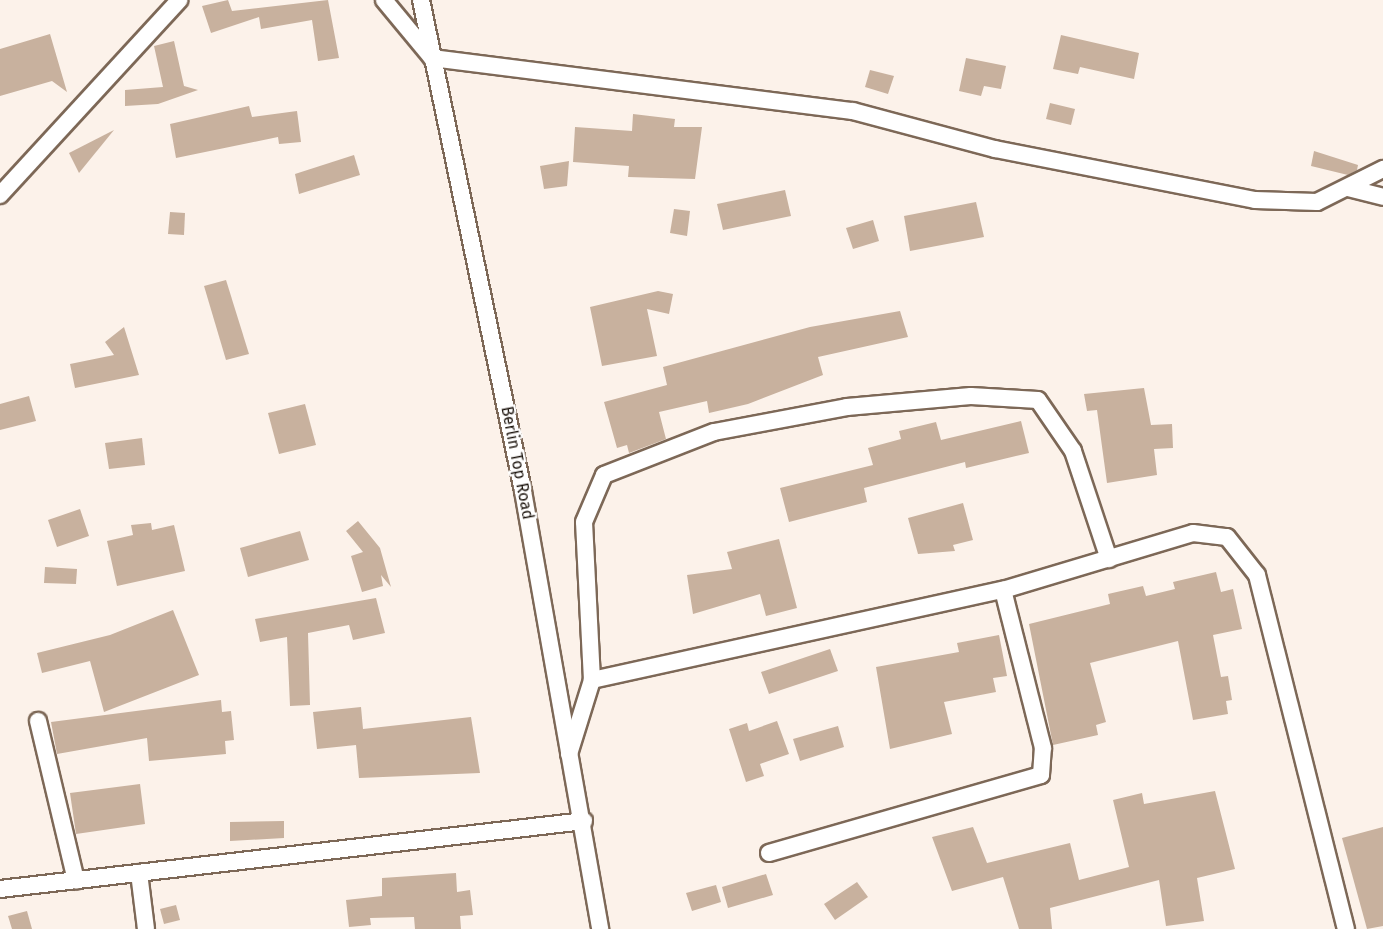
<!DOCTYPE html>
<html>
<head>
<meta charset="utf-8">
<style>
  body { margin:0 }
  #map { position:relative; width:1383px; height:929px; overflow:hidden; background:#fcf2ea; font-family:"Fira Sans",sans-serif }
  div>[style] { position:absolute }
  .building>* { inset:0; background:#c8b19e }
  .roads { filter:drop-shadow(2px 0 #7d6857) drop-shadow(-2px 0 #7d6857) drop-shadow(0 2px #7d6857) drop-shadow(0 -2px #7d6857) }
  .minor>* { height:16px; margin:-8px; padding:0 8px; transform-origin:8px; border-radius:8px; background:#fff }
  span { translate:-50% -50%; white-space:nowrap; text-align:center; line-height:1.15; -webkit-text-stroke:4.5px #fff; paint-order:stroke }
  .street-label { font-size:16px; color:#19110a }
</style>
</head>
<body>
<div id="map">
  <div class="building">
    <i style="clip-path:polygon(228px 0,232px 11px,328px 0,339px 58px,318px 61px,312px 20px,261px 29px,259px 17px,211px 33px,202px 6px)"></i>
    <i style="clip-path:polygon(50px 34px,67px 92px,52px 81px,0 96px,0 49px)"></i>
    <i style="clip-path:polygon(1061px 35px,1139px 53px,1134px 79px,1080px 67px,1078px 74px,1053px 69px)"></i>
    <i style="clip-path:polygon(174px 41px,184px 86px,198px 90px,158px 104px,125px 106px,125px 90px,163px 87px,154px 46px)"></i>
    <i style="clip-path:polygon(966px 58px,1006px 66px,1001px 89px,984px 86px,981px 96px,959px 91px)"></i>
    <i style="clip-path:polygon(870px 70px,894px 76px,888px 94px,865px 87px)"></i>
    <i style="clip-path:polygon(1050px 103px,1075px 109px,1071px 125px,1046px 119px)"></i>
    <i style="clip-path:polygon(249px 106px,252px 117px,297px 111px,301px 142px,279px 144px,278px 137px,176px 158px,170px 124px)"></i>
    <i style="clip-path:polygon(633px 114px,675px 119px,674px 127px,702px 127px,695px 179px,628px 177px,629px 166px,573px 162px,575px 127px,632px 131px)"></i>
    <i style="clip-path:polygon(114px 130px,79px 173px,69px 153px)"></i>
    <i style="clip-path:polygon(1314px 151px,1358px 165px,1357px 170px,1348px 175px,1311px 166px)"></i>
    <i style="clip-path:polygon(354px 155px,360px 175px,299px 194px,295px 174px)"></i>
    <i style="clip-path:polygon(569px 161px,567px 186px,544px 189px,540px 166px)"></i>
    <i style="clip-path:polygon(785px 190px,791px 216px,723px 230px,717px 204px)"></i>
    <i style="clip-path:polygon(976px 202px,984px 237px,910px 251px,904px 216px)"></i>
    <i style="clip-path:polygon(674px 209px,690px 211px,687px 236px,670px 233px)"></i>
    <i style="clip-path:polygon(170px 212px,185px 213px,184px 235px,168px 234px)"></i>
    <i style="clip-path:polygon(873px 220px,879px 241px,853px 249px,846px 228px)"></i>
    <i style="clip-path:polygon(226px 280px,249px 354px,226px 360px,204px 286px)"></i>
    <i style="clip-path:polygon(658px 291px,673px 294px,669px 314px,647px 309px,657px 356px,602px 366px,590px 307px)"></i>
    <i style="clip-path:polygon(900px 311px,908px 337px,818px 357px,823px 375px,748px 404px,709px 413px,707px 401px,659px 412px,666px 439px,629px 453px,627px 445px,617px 448px,604px 402px,667px 385px,663px 367px,810px 327px)"></i>
    <i style="clip-path:polygon(124px 327px,139px 375px,75px 388px,70px 364px,114px 355px,105px 342px)"></i>
    <i style="clip-path:polygon(1144px 388px,1151px 425px,1172px 424px,1173px 448px,1154px 449px,1157px 475px,1107px 483px,1097px 410px,1087px 411px,1084px 394px)"></i>
    <i style="clip-path:polygon(29px 396px,36px 421px,0 430px,0 404px)"></i>
    <i style="clip-path:polygon(305px 404px,316px 445px,279px 454px,268px 413px)"></i>
    <i style="clip-path:polygon(1021px 421px,1029px 453px,966px 468px,965px 462px,864px 488px,867px 502px,789px 522px,780px 488px,873px 465px,868px 448px,901px 439px,899px 431px,936px 422px,941px 440px)"></i>
    <i style="clip-path:polygon(142px 438px,145px 465px,109px 469px,105px 443px)"></i>
    <i style="clip-path:polygon(963px 503px,973px 540px,953px 545px,955px 551px,918px 554px,908px 518px)"></i>
    <i style="clip-path:polygon(80px 509px,89px 536px,57px 547px,48px 520px)"></i>
    <i style="clip-path:polygon(358px 521px,380px 548px,391px 587px,381px 575px,383px 586px,362px 592px,351px 556px,363px 552px,346px 531px)"></i>
    <i style="clip-path:polygon(151px 523px,152px 530px,174px 525px,185px 571px,117px 586px,107px 541px,133px 535px,131px 525px)"></i>
    <i style="clip-path:polygon(300px 531px,309px 560px,248px 577px,240px 548px)"></i>
    <i style="clip-path:polygon(779px 539px,797px 608px,766px 616px,760px 594px,693px 614px,687px 575px,732px 569px,727px 552px)"></i>
    <i style="clip-path:polygon(45px 567px,77px 569px,76px 584px,44px 583px)"></i>
    <i style="clip-path:polygon(1216px 572px,1221px 592px,1233px 589px,1242px 629px,1213px 635px,1221px 677px,1228px 676px,1232px 700px,1226px 701px,1228px 714px,1193px 720px,1178px 641px,1090px 663px,1106px 722px,1096px 725px,1098px 735px,1053px 745px,1029px 624px,1110px 604px,1108px 594px,1143px 586px,1146px 596px,1175px 589px,1173px 582px)"></i>
    <i style="clip-path:polygon(376px 598px,385px 633px,353px 640px,349px 625px,308px 633px,310px 705px,290px 706px,287px 637px,260px 642px,255px 619px)"></i>
    <i style="clip-path:polygon(173px 610px,199px 675px,104px 712px,90px 661px,42px 673px,37px 653px,110px 635px)"></i>
    <i style="clip-path:polygon(999px 635px,1007px 676px,993px 678px,996px 692px,944px 702px,952px 734px,890px 749px,876px 667px,959px 652px,957px 643px)"></i>
    <i style="clip-path:polygon(830px 649px,838px 671px,769px 694px,761px 672px)"></i>
    <i style="clip-path:polygon(221px 700px,222px 712px,231px 711px,234px 740px,225px 741px,226px 754px,149px 761px,147px 738px,57px 754px,51px 722px)"></i>
    <i style="clip-path:polygon(361px 707px,363px 729px,471px 717px,480px 773px,359px 778px,356px 745px,317px 749px,313px 712px)"></i>
    <i style="clip-path:polygon(777px 721px,789px 754px,760px 764px,764px 776px,746px 782px,729px 729px,747px 723px,749px 731px)"></i>
    <i style="clip-path:polygon(838px 726px,844px 747px,800px 761px,793px 739px)"></i>
    <i style="clip-path:polygon(140px 784px,145px 824px,76px 834px,70px 793px)"></i>
    <i style="clip-path:polygon(1215px 791px,1235px 869px,1197px 878px,1204px 921px,1166px 926px,1159px 880px,1050px 908px,1052px 929px,1019px 929px,1003px 877px,952px 891px,932px 837px,973px 827px,987px 863px,1070px 843px,1079px 880px,1129px 867px,1113px 800px,1142px 793px,1144px 804px)"></i>
    <i style="clip-path:polygon(284px 821px,284px 838px,230px 841px,230px 822px)"></i>
    <i style="clip-path:polygon(1383px 827px,1383px 926px,1367px 929px,1342px 838px)"></i>
    <i style="clip-path:polygon(456px 873px,457px 892px,470px 890px,473px 915px,460px 916px,461px 929px,415px 929px,414px 917px,370px 918px,371px 925px,349px 927px,346px 900px,382px 896px,382px 878px)"></i>
    <i style="clip-path:polygon(766px 874px,773px 895px,728px 908px,722px 887px)"></i>
    <i style="clip-path:polygon(857px 882px,868px 897px,835px 920px,824px 904px)"></i>
    <i style="clip-path:polygon(716px 885px,721px 902px,692px 911px,686px 893px)"></i>
    <i style="clip-path:polygon(176px 905px,180px 920px,164px 924px,160px 909px)"></i>
    <i style="clip-path:polygon(27px 911px,32px 929px,12px 929px,8px 916px)"></i>
  </div>
  <div class="roads">
    <div class="minor">
      <i style="left:384px;top:0;width:75px;rotate:50.4deg"></i>
      <i style="left:432px;top:58px;width:424px;rotate:7.2deg"></i>
      <i style="left:853px;top:111px;width:147px;rotate:15deg"></i>
      <i style="left:995px;top:149px;width:265px;rotate:11.1deg"></i>
      <i style="left:1255px;top:200px;width:62px;rotate:1.8deg"></i>
      <i style="left:1317px;top:202px;width:74px;rotate:-26.6deg"></i>
      <i style="left:421px;top:0;width:501px;rotate:78.26deg"></i>
      <i style="left:523px;top:491px;width:445px;rotate:80deg"></i>
      <i style="left:1348px;top:188px;width:36px;rotate:14deg"></i>
      <i style="left:0;top:195px;width:265px;rotate:-47.4deg"></i>
      <i style="left:592px;top:680px;width:421px;rotate:-12.4deg"></i>
      <i style="left:1003px;top:590px;width:198px;rotate:-16.7deg"></i>
      <i style="left:1193px;top:533px;width:34px;rotate:7deg"></i>
      <i style="left:1227px;top:537px;width:48px;rotate:51.7deg"></i>
      <i style="left:1257px;top:575px;width:365px;rotate:75.9deg"></i>
      <i style="left:38px;top:721px;width:164px;rotate:76.6deg"></i>
      <i style="left:569px;top:754px;width:77px;rotate:-72.7deg"></i>
      <i style="left:592px;top:680px;width:158px;rotate:-92.9deg"></i>
      <i style="left:584px;top:522px;width:51px;rotate:-66.9deg"></i>
      <i style="left:604px;top:475px;width:118px;rotate:-21.4deg"></i>
      <i style="left:714px;top:432px;width:135px;rotate:-10.6deg"></i>
      <i style="left:847px;top:407px;width:124px;rotate:-5.1deg"></i>
      <i style="left:971px;top:396px;width:67px;rotate:3.4deg"></i>
      <i style="left:1038px;top:400px;width:62px;rotate:55.5deg"></i>
      <i style="left:1073px;top:451px;width:114px;rotate:71.6deg"></i>
      <i style="left:769px;top:853px;width:283px;rotate:-16deg"></i>
      <i style="left:1041px;top:775px;width:27px;rotate:-86deg"></i>
      <i style="left:1043px;top:748px;width:163px;rotate:-104.2deg"></i>
      <i style="left:139px;top:873px;width:56px;rotate:82.9deg"></i>
      <i style="left:0;top:889px;width:588px;rotate:-6.64deg"></i>
    </div>
  </div>
  <div class="street-label">
    <span style="left:517px;top:463px;rotate:79deg">Berlin Top Road</span>
  </div>
</div>
</body>
</html>
